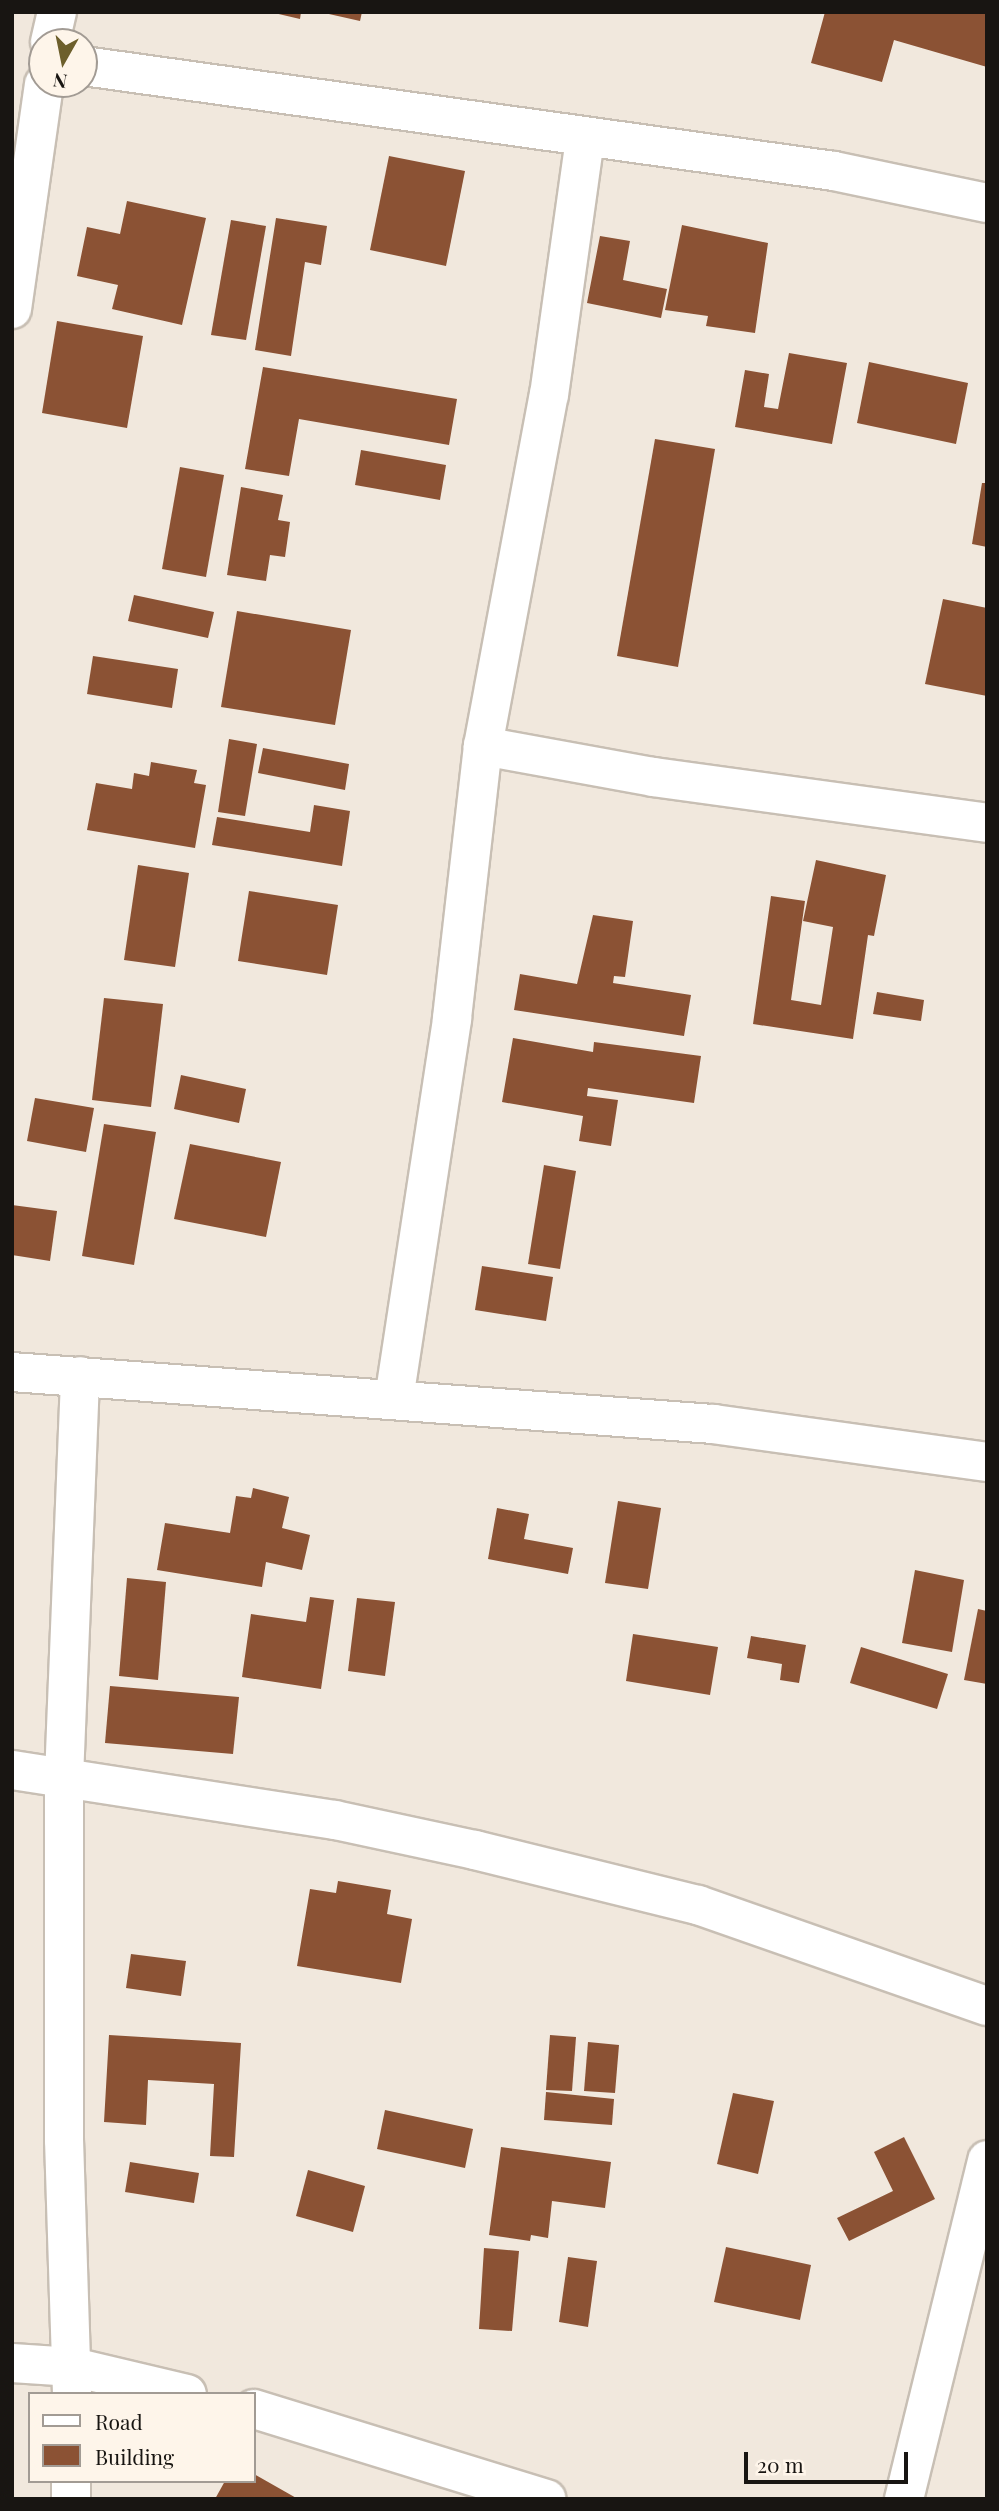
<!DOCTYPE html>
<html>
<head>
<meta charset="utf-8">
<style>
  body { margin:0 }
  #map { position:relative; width:999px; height:2511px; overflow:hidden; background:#f1e8dd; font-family:"Playfair Display",serif }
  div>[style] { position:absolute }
  .building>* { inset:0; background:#8b5234 }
  .roads { filter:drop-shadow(2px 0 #c8bfb4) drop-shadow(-2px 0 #c8bfb4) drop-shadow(0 2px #c8bfb4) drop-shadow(0 -2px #c8bfb4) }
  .minor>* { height:38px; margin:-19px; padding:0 19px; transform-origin:19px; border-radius:19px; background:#fff }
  span { translate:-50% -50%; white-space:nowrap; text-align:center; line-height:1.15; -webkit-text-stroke:7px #fef5ea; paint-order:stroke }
  .frame { position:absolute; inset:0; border:14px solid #181512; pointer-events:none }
  .legend { position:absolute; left:28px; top:2392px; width:228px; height:91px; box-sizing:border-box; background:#fef5ea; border:2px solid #a29b94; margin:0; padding:9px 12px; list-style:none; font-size:21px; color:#181512 }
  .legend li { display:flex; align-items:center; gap:14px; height:35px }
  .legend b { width:35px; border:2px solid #a29b94 }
  .north { position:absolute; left:28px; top:28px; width:70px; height:70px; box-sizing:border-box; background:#fef5ea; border:2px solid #a29b94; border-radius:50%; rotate:189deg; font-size:19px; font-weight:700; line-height:28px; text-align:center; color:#181512 }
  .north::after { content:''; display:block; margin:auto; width:24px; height:32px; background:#6d5f2c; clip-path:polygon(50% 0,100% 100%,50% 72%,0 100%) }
  .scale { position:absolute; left:744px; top:2452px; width:164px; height:32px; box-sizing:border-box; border:4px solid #181512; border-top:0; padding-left:9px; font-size:21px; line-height:24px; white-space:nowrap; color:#181512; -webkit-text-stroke:5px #fef5ea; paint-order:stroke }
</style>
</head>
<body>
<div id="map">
  <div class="building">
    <i style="clip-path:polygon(270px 12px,301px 12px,300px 19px)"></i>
    <i style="clip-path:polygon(320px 12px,362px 12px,360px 21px)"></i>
    <i style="clip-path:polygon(825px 12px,987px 12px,987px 67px,894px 40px,882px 82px,811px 63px)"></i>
    <i style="clip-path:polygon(389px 156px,465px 171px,446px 266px,370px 250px)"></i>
    <i style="clip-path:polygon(127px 201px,206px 218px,182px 325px,112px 309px,118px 285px,77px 276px,87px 227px,120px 234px)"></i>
    <i style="clip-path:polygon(276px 218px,327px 226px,321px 265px,305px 262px,291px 356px,255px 350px)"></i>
    <i style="clip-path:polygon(231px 220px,266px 226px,246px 340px,211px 335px)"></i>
    <i style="clip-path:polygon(682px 225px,768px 243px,755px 333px,706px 326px,708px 316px,665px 310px)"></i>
    <i style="clip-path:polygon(600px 236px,630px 241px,623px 280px,667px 289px,661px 318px,587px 303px)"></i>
    <i style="clip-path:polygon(57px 321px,143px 336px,127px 428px,42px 413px)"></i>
    <i style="clip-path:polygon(789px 353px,847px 363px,832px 444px,735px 427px,745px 370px,769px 374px,764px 407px,778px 409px)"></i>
    <i style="clip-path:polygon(869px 362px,968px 383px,956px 444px,857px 423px)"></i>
    <i style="clip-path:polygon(263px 367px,457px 399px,449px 445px,299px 419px,289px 476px,245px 469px)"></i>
    <i style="clip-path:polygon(655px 439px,715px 449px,678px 667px,617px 656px)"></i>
    <i style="clip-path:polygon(361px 450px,446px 465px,440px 500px,355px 485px)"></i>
    <i style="clip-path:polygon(180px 467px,224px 475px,206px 577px,162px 569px)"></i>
    <i style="clip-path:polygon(982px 483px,987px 483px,987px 547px,972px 544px)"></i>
    <i style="clip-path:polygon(241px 487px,283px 495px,278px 520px,290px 522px,285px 557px,270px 555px,266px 581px,227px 575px)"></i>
    <i style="clip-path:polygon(134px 595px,214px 612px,208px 638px,128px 621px)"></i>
    <i style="clip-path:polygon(943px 599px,987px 608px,987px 696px,925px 684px)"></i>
    <i style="clip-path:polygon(237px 611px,351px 630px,335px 725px,221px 707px)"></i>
    <i style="clip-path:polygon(93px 656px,178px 669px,172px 708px,87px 694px)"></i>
    <i style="clip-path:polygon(229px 739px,257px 744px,245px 816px,218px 812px)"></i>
    <i style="clip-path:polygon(263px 748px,349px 764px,345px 790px,258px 773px)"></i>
    <i style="clip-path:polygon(151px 762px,197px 770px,194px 783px,206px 785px,195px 848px,87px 830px,96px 783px,132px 789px,134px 773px,149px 776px)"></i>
    <i style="clip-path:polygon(314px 805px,350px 811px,342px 866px,212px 845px,217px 817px,310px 832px)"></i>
    <i style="clip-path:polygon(816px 860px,886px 875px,874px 936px,868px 935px,853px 1039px,753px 1024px,771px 896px,805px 901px,791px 1000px,821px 1005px,833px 927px,803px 921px)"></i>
    <i style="clip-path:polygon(138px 865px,189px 873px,175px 967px,124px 960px)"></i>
    <i style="clip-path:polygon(249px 891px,338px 905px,327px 975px,238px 961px)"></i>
    <i style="clip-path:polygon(593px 915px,633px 921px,625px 977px,614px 976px,613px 983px,691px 995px,684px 1036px,514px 1010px,520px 974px,577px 984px)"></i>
    <i style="clip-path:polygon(877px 992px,924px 1000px,921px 1021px,873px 1014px)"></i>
    <i style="clip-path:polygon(104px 998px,163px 1004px,151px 1107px,92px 1100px)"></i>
    <i style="clip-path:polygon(513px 1038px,593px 1052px,594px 1042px,701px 1056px,694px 1103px,588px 1088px,587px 1096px,618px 1100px,611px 1146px,579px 1141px,583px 1116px,502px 1102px)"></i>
    <i style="clip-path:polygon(181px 1075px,246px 1089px,239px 1123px,174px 1109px)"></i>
    <i style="clip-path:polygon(35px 1098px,94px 1108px,86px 1152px,27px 1141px)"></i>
    <i style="clip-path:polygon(104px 1124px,156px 1132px,134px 1265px,82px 1256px)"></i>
    <i style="clip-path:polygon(190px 1144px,281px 1162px,266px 1237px,174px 1219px)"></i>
    <i style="clip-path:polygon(544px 1165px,576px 1171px,560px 1269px,528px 1264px)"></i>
    <i style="clip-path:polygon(12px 1205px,57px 1211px,50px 1261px,12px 1255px)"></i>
    <i style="clip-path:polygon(482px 1266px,553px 1277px,546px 1321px,475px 1310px)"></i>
    <i style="clip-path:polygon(253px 1488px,289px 1497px,282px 1528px,310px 1535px,302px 1570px,266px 1562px,262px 1587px,157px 1570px,165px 1523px,230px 1533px,236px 1496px,251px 1498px)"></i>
    <i style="clip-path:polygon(618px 1501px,661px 1508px,648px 1589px,605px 1583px)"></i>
    <i style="clip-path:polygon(497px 1508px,529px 1514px,524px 1539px,573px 1548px,568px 1574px,488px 1559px)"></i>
    <i style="clip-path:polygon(915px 1570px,964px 1580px,952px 1652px,902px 1643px)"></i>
    <i style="clip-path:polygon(127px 1578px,166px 1582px,158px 1680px,119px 1676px)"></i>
    <i style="clip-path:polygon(310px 1597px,334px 1600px,321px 1689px,242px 1677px,251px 1614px,306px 1622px)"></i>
    <i style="clip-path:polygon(357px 1598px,395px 1602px,385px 1676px,348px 1671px)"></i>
    <i style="clip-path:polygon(978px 1609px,987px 1611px,987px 1684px,964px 1680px)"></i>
    <i style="clip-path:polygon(633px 1634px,718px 1647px,710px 1695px,626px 1681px)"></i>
    <i style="clip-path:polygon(751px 1636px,806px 1645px,799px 1683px,780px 1680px,782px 1664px,747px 1658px)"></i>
    <i style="clip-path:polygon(861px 1647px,948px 1674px,937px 1709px,850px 1683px)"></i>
    <i style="clip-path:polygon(110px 1686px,239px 1697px,233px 1754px,105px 1743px)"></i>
    <i style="clip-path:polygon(338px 1881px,391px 1890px,387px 1914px,412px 1919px,401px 1983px,297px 1966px,310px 1889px,336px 1893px)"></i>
    <i style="clip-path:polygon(131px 1954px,186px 1961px,181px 1996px,126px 1988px)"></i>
    <i style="clip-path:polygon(109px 2035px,241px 2043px,234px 2157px,210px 2156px,214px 2084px,148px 2080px,146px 2125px,104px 2122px)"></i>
    <i style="clip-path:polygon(550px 2035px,576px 2037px,572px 2091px,546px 2090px)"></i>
    <i style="clip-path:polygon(588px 2042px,619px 2045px,615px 2093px,584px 2091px)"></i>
    <i style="clip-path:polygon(546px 2092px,614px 2099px,612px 2125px,544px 2120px)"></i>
    <i style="clip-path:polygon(733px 2093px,774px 2101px,758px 2174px,717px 2164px)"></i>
    <i style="clip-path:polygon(385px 2110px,473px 2129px,465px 2168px,377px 2149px)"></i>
    <i style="clip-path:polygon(904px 2137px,935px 2199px,849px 2241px,837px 2218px,893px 2191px,874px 2152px)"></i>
    <i style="clip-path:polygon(501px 2147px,611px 2162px,605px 2208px,552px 2201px,548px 2238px,531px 2235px,530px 2241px,489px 2235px)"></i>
    <i style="clip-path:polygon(130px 2162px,199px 2173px,194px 2203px,125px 2192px)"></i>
    <i style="clip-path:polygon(308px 2170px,365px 2186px,353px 2232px,296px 2216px)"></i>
    <i style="clip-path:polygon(726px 2247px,811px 2265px,800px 2320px,714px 2302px)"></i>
    <i style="clip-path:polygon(484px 2248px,519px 2251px,512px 2331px,479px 2329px)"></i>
    <i style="clip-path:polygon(568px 2257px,597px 2261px,588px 2327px,559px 2322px)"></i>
    <i style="clip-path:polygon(254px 2474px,298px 2499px,215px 2499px,225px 2481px,254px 2481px)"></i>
  </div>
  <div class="roads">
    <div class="minor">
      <i style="left:50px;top:42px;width:31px;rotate:-77deg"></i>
      <i style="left:84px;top:66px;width:757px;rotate:7.97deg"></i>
      <i style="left:834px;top:171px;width:156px;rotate:11.8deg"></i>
      <i style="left:12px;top:309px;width:227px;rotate:-81.9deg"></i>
      <i style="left:483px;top:746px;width:173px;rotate:10.3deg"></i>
      <i style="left:653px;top:777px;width:337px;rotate:7.8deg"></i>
      <i style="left:12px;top:1372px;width:703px;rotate:4.24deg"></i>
      <i style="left:713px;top:1424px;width:277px;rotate:7.9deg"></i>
      <i style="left:394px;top:1399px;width:385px;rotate:-81.3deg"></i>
      <i style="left:452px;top:1018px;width:274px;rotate:-83.5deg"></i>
      <i style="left:483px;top:746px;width:357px;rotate:-79.4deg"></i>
      <i style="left:549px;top:395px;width:259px;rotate:-82deg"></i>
      <i style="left:12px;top:1770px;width:327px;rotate:8.8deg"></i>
      <i style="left:335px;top:1820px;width:143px;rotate:12.1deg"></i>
      <i style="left:475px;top:1850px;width:230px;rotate:13.9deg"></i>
      <i style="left:698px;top:1905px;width:306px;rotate:19.3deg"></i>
      <i style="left:12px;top:2363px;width:61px;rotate:3.8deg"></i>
      <i style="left:73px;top:2367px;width:117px;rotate:13.3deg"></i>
      <i style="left:72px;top:2394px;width:254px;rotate:-91.8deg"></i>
      <i style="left:64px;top:2140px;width:362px;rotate:-90deg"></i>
      <i style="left:64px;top:1778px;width:402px;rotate:-87.7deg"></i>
      <i style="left:254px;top:2409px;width:306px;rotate:17.1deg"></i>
      <i style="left:71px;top:2499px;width:18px;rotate:-90deg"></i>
      <i style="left:904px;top:2499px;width:349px;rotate:-76.2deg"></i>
    </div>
  </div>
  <div class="frame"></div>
  <ul class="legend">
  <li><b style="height:9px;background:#fff"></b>Road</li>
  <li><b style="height:19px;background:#8b5234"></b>Building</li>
  </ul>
  <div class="north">N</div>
  <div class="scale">20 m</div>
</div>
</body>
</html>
